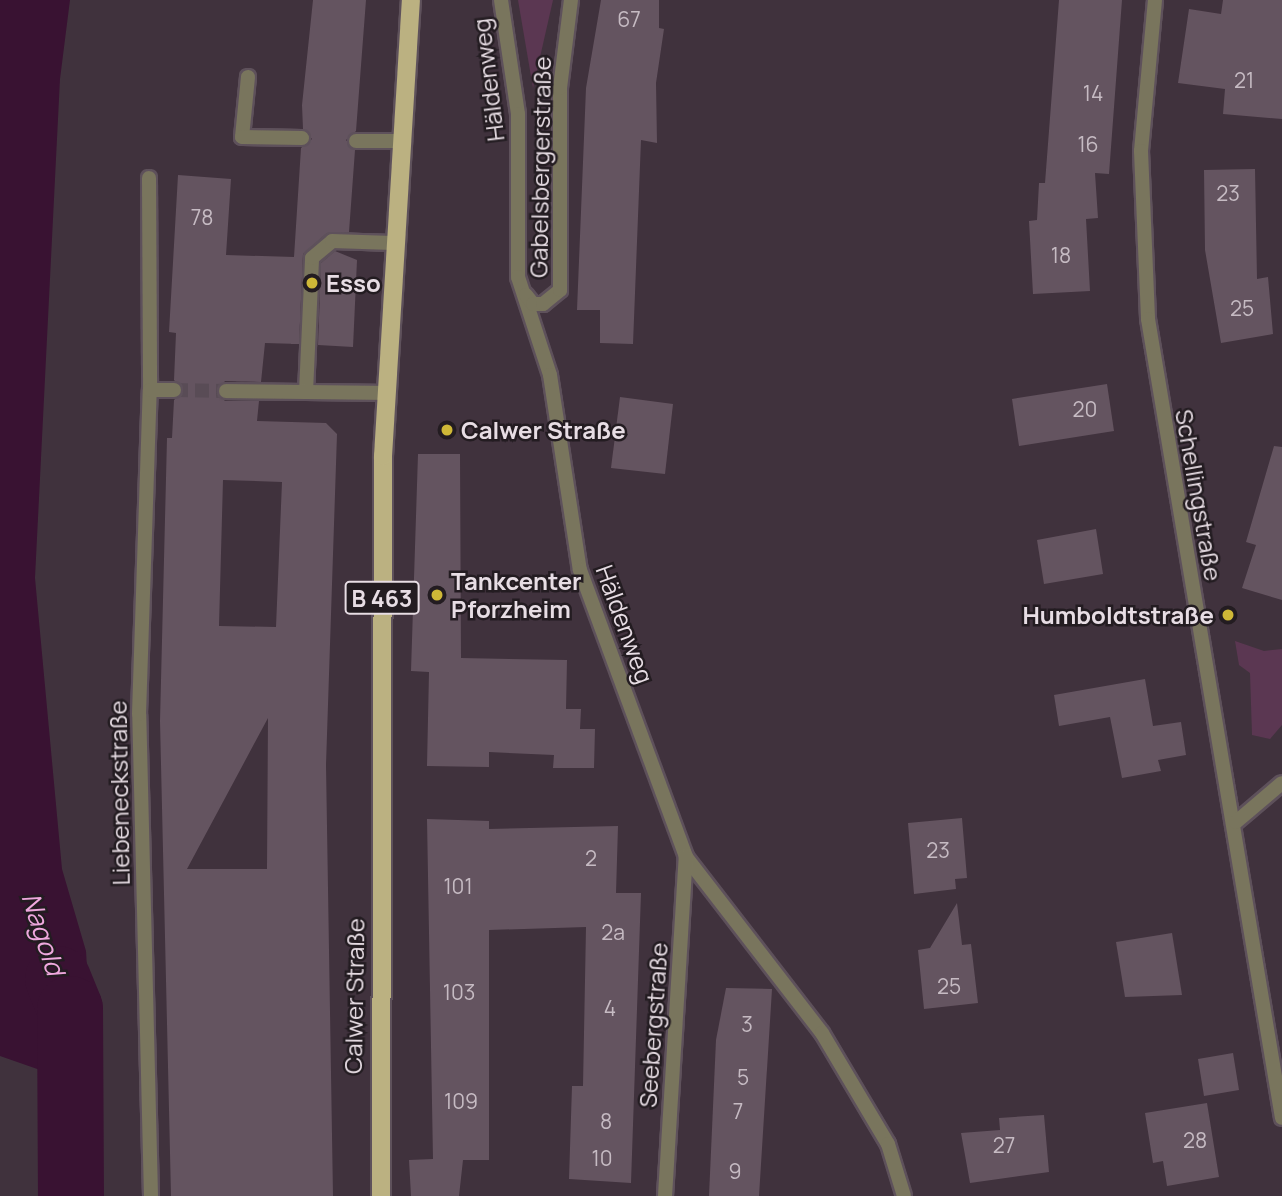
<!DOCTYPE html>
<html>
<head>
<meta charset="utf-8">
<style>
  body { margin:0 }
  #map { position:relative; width:1282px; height:1196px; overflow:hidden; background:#40323d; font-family:Manrope,sans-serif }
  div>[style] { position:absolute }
  .green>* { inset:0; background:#5b3752 }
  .water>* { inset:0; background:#391232 }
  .river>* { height:66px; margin:-33px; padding:0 33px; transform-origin:33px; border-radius:33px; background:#391232 }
  .building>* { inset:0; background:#645460 }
  .minor-tunnel>* { height:14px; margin-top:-7px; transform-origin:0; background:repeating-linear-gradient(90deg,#594c56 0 14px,transparent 0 21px) }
  .roads { filter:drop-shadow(2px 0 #5e515b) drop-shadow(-2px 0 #5e515b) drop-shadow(0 2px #5e515b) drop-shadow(0 -2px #5e515b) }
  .service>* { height:14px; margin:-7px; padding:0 7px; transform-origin:7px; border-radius:7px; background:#79755d }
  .minor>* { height:14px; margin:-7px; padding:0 7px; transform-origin:7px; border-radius:7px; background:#79755d }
  .primary>* { height:18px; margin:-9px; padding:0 9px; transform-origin:9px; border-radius:9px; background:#bbb181 }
  .dots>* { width:19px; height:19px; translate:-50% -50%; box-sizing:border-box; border:4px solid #231c21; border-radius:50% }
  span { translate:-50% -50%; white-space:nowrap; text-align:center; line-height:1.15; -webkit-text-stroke:5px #231c21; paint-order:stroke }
  .number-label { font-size:21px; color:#c6bbc3 }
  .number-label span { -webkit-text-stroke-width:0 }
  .shield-label span { padding:2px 5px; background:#231c21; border:2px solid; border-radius:5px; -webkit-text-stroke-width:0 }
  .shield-label { font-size:23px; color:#e7dde4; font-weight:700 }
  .street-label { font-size:24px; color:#e7dde4 }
  .poi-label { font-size:24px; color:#e7dde4; font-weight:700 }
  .left { translate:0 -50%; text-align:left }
  .right { translate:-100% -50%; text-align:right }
  .water-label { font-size:26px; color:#efa8de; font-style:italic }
</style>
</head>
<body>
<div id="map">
  <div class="green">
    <i style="clip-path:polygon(518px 0,553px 0,533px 88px)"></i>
    <i style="clip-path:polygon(1235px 641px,1264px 651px,1282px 649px,1282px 725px,1270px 739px,1252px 735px,1250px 673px,1239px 665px)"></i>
  </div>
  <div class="water">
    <i style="clip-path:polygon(0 0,70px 0,60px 79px,35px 578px,62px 869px,86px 951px,93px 1068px,43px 1071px,0 1056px)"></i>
  </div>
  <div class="river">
    <i style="left:58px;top:979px;width:32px;rotate:68deg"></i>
    <i style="left:70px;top:1009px;width:187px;rotate:89.7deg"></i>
  </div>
  <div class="building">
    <i style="clip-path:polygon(evenodd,313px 0,366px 0,356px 131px,346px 140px,355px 150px,349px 232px,327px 233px,303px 254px,299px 344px,265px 343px,261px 382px,225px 381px,216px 392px,225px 401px,259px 401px,257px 421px,326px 423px,337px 434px,326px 765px,333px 1196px,171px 1196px,160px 721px,167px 438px,172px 438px,174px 400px,184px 391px,174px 380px,176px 333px,169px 332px,178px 175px,231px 179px,226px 255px,294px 257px,301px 148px,312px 139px,303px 129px,302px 105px,313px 0,223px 480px,282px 482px,276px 627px,219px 626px,223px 480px,313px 0,268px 718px,267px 869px,187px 869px,268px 718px)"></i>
    <i style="clip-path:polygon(601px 0,659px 0,659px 28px,664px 29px,656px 83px,657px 143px,641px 140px,633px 344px,600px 343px,600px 310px,577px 310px,586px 88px)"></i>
    <i style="clip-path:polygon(1059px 0,1122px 0,1109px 174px,1095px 173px,1098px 218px,1086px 219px,1090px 291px,1033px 294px,1029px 221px,1037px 220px,1039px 183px,1045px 183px)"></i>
    <i style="clip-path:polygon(1223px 0,1282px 0,1282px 119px,1223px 114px,1225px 89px,1178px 83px,1189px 9px,1221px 14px)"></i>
    <i style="clip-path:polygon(1255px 169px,1257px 279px,1268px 277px,1273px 334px,1221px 343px,1205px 250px,1204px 170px)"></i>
    <i style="clip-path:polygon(335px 251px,357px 260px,353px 347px,318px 345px,321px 263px)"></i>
    <i style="clip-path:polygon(1107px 384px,1114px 431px,1019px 446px,1012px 399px)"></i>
    <i style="clip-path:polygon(620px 397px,673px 404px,665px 474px,611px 468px)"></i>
    <i style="clip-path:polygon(1274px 446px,1282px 447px,1282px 600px,1242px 588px,1256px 545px,1246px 542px)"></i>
    <i style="clip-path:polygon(418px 454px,460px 454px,461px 658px,567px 660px,566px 709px,581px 709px,580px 729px,595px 729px,594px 768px,553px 768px,554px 755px,489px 752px,489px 767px,427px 766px,429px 672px,411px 671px)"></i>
    <i style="clip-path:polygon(1096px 529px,1103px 574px,1044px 584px,1037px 540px)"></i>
    <i style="clip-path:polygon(1145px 679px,1153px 726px,1181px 722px,1186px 755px,1158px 760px,1161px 771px,1122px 778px,1110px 717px,1059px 726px,1054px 695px)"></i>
    <i style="clip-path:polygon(962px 818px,967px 878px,955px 879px,956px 889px,914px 894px,908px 823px)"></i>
    <i style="clip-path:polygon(427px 819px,489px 821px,489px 829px,618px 826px,616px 893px,641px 893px,631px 1183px,569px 1179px,572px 1086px,583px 1086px,586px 927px,489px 930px,489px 1160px,463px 1160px,459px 1196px,411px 1196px,409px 1160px,433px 1159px)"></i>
    <i style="clip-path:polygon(957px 903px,962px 945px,971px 944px,978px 1003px,924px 1009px,918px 950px,930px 948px)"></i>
    <i style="clip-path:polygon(1172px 933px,1182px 995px,1125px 997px,1116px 942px)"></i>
    <i style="clip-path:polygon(726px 988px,772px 989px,759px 1196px,709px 1196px,716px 1040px)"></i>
    <i style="clip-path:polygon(1233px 1053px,1239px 1090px,1204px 1096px,1198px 1059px)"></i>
    <i style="clip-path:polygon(1207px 1103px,1219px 1177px,1167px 1186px,1163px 1161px,1153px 1163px,1145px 1113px)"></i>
    <i style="clip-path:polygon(1044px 1115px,1049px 1172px,970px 1183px,961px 1133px,1000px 1130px,999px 1118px)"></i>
  </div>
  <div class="minor-tunnel">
    <i style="left:174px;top:390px;width:52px;rotate:1.1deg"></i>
  </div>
  <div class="roads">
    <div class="service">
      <i style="left:248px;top:77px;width:60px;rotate:95.7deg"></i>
      <i style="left:242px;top:137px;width:60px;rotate:1deg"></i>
      <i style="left:356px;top:141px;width:43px"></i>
      <i style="left:149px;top:178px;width:212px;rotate:89.7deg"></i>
      <i style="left:306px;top:392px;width:134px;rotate:-87.4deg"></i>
      <i style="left:312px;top:258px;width:26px;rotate:-40deg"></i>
      <i style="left:332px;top:241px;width:61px;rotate:1.9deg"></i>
    </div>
    <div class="minor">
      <i style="left:501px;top:0;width:115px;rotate:81.5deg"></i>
      <i style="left:518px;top:114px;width:163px;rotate:90deg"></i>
      <i style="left:518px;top:277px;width:103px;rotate:71.9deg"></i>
      <i style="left:550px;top:375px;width:197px;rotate:81.3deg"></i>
      <i style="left:580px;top:570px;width:306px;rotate:69.7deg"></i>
      <i style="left:686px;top:857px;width:222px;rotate:52.3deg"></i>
      <i style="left:822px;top:1033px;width:129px;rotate:59.3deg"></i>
      <i style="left:888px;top:1144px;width:54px;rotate:72.9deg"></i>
      <i style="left:1155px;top:0;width:152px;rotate:95.3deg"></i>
      <i style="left:1141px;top:151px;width:168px;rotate:87.6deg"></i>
      <i style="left:1148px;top:319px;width:810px;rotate:80.48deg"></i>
      <i style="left:526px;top:295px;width:11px;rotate:52deg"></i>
      <i style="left:533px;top:304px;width:10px"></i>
      <i style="left:543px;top:304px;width:22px;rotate:-39deg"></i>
      <i style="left:560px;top:290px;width:202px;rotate:-90deg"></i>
      <i style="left:560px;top:88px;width:89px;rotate:-82.9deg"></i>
      <i style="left:226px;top:391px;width:159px;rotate:0.7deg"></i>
      <i style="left:1236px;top:822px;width:60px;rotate:-40.3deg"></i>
      <i style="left:151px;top:1196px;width:482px;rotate:-91.4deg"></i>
      <i style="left:139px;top:714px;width:324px;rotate:-88.1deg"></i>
      <i style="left:150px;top:390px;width:24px"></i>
      <i style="left:665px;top:1196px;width:340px;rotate:-86.5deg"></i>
    </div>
    <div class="primary">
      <i style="left:381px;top:1196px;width:740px;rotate:-89.85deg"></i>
      <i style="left:383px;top:456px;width:457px;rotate:-86.5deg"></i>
    </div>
  </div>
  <div class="dots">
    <i style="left:312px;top:283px;background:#cfb837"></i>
    <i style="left:447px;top:430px;background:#cfb837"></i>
    <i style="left:437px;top:595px;background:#cfb837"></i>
    <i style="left:1228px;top:615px;background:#cfb837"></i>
  </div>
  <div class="number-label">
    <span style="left:629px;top:19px">67</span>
    <span style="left:1244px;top:80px">21</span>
    <span style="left:1093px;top:93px">14</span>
    <span style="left:1088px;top:144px">16</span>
    <span style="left:1228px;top:193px">23</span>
    <span style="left:202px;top:217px">78</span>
    <span style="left:1061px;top:255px">18</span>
    <span style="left:1242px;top:308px">25</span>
    <span style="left:1085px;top:409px">20</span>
    <span style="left:938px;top:850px">23</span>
    <span style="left:591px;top:858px">2</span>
    <span style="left:458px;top:886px">101</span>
    <span style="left:613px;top:932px">2a</span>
    <span style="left:949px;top:986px">25</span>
    <span style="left:459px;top:992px">103</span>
    <span style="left:610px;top:1008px">4</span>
    <span style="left:747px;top:1024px">3</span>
    <span style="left:743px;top:1077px">5</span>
    <span style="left:461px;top:1101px">109</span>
    <span style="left:738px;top:1111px">7</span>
    <span style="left:606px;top:1121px">8</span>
    <span style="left:1195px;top:1140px">28</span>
    <span style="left:1004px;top:1145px">27</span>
    <span style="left:602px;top:1158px">10</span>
    <span style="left:735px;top:1171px">9</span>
  </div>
  <div class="shield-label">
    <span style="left:382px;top:598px">B 463</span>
  </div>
  <div class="street-label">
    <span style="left:488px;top:80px;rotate:-97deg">Häldenweg</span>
    <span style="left:540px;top:167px;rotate:-89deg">Gabelsbergerstraße</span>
    <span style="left:1199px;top:495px;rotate:80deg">Schellingstraße</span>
    <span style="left:625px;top:624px;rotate:70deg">Häldenweg</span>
    <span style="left:119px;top:793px;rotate:-91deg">Liebeneckstraße</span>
    <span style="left:354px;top:996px;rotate:-89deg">Calwer Straße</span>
    <span style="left:653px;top:1025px;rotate:-86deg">Seebergstraße</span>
  </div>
  <div class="poi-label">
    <span class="left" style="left:326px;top:283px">Esso</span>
    <span class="left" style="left:461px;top:430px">Calwer Straße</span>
    <span class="left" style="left:451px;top:595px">Tankcenter<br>Pforzheim</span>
    <span class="right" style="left:1214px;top:615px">Humboldtstraße</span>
  </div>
  <div class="water-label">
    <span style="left:43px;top:934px;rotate:72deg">Nagold</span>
  </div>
</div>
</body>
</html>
